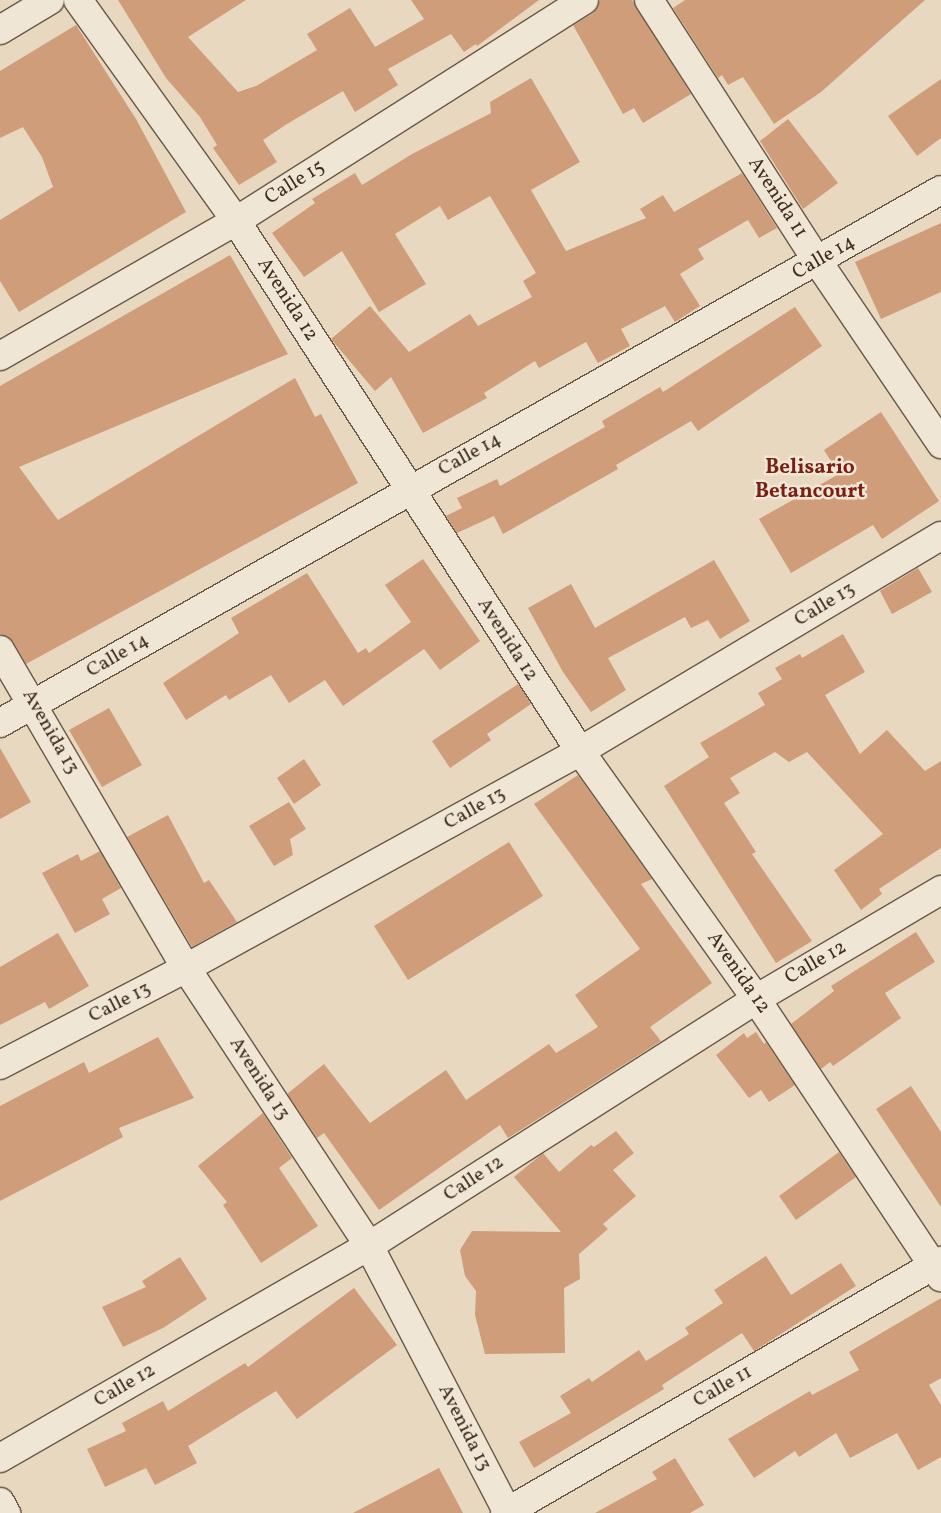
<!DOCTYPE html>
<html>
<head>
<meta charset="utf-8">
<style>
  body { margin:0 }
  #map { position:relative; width:941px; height:1513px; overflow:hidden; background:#e8d8c0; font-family:Vollkorn,serif }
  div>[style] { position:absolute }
  .building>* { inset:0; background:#cf9d79 }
  .roads { filter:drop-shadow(1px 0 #6a5846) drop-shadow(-1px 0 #6a5846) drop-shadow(0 1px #6a5846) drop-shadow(0 -1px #6a5846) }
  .minor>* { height:28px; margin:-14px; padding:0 14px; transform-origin:14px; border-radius:14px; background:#f0e6d6 }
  span { translate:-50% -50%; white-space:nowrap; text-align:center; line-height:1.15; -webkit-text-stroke:5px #f0e6d6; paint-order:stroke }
  .street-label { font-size:20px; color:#402d1e }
  .neighbourhood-label { font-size:21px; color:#7a1f14; font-weight:700 }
</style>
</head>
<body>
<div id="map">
  <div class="building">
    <i style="clip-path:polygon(118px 0,246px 0,188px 37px,238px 92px,256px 86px,317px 50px,307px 34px,350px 8px,375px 47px,424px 19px,411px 0,539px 0,477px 46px,476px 44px,464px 52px,451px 34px,388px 69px,398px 85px,355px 112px,343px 91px,287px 124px,263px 140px,277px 162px,239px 185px,213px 148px,217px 145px,200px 117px,166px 78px)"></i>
    <i style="clip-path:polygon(600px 0,632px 0,691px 94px,643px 123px,634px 108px,623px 114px,573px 25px,593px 13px)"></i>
    <i style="clip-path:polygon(685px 0,925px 0,821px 92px,774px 124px,743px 77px,728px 85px,722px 75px,718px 78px,673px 8px)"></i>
    <i style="clip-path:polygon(76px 25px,136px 119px,186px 212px,19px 312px,0 281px,0 220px,53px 187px,42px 157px,23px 127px,0 138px,0 71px)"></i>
    <i style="clip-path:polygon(531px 78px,580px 162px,531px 190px,566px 251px,646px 218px,640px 209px,663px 195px,674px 212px,742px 173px,777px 228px,759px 238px,748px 220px,698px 249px,704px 259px,680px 274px,700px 306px,675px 322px,665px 306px,621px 329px,630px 346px,598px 363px,586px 342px,539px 368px,535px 361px,484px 393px,487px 398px,423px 433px,391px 377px,375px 391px,331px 339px,370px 306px,409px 352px,470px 314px,478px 326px,532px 297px,523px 281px,536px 273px,490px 196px,448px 220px,440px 206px,395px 234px,426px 284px,379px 312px,342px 251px,304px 277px,272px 233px,315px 203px,312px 199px,355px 173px,362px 185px,412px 154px,491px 113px,490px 102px)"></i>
    <i style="clip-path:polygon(941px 79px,941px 138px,917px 156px,888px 116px)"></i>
    <i style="clip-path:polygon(788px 119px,838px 183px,803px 209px,760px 141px)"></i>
    <i style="clip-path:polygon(941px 223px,941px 292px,881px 319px,855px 262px)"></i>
    <i style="clip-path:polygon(230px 255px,288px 354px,19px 467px,58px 520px,295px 378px,315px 417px,321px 414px,358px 483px,26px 664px,13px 642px,0 634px,0 386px)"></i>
    <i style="clip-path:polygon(795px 307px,822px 346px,698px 431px,691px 421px,616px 465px,618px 469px,503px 534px,494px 516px,457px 533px,446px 516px,462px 508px,457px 498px,497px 479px,500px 486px,605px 427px,602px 421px,660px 387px,663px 392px)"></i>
    <i style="clip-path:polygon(881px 412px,939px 501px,882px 539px,873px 525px,791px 573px,759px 519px,839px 474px,824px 450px)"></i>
    <i style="clip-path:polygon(423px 559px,480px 641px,440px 670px,424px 649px,343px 706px,325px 680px,289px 703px,271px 675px,229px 700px,226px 695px,186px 720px,163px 683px,239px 633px,231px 618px,307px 573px,358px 653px,366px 648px,369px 653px,411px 622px,385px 585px)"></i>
    <i style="clip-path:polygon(714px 560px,750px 621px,720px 639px,708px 620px,691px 628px,685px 617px,608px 658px,626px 690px,591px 712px,563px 672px,528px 608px,571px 584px,595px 628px)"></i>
    <i style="clip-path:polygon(918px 568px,932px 592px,892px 614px,880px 591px)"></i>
    <i style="clip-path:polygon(843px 634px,865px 672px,825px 695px,860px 754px,887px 730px,925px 771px,941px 761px,941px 848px,879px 889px,882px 894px,861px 910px,834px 870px,883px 834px,807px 752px,789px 762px,775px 752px,730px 778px,740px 793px,724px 803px,756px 852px,752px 854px,812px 941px,776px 963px,664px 786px,709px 757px,700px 743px,765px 705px,758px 693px,782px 679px,775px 668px,800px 654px,802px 658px)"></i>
    <i style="clip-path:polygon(518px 684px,531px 704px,487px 734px,491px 740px,450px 768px,432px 741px)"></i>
    <i style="clip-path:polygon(109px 708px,142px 765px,102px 787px,69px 730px)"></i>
    <i style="clip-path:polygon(0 748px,31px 802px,0 819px)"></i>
    <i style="clip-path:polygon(304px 759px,321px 785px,294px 804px,277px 778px)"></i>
    <i style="clip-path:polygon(578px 775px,652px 879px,641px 884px,712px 983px,650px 1027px,661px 1041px,508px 1138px,500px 1125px,379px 1210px,324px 1133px,317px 1138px,287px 1094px,324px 1064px,370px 1123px,446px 1070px,466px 1100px,549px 1044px,556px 1053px,598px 1027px,575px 995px,640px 949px,534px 804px)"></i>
    <i style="clip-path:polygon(289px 802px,306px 829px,290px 839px,293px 855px,274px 866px,249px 826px)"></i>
    <i style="clip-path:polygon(168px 815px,204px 883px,209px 880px,237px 922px,192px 947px,127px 837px)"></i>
    <i style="clip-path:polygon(509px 842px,543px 896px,408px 980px,374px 926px)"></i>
    <i style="clip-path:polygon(100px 851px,121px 888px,102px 899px,110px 914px,75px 933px,42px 873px,78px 854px,81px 861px)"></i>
    <i style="clip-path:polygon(916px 932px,935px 962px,885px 993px,901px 1018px,833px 1066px,830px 1062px,821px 1069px,791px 1024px,834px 991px,831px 986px)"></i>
    <i style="clip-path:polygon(58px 933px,89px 986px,49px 1009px,45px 1002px,0 1025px,0 967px)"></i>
    <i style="clip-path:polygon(756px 1032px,764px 1044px,766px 1042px,795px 1085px,769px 1102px,761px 1090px,749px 1098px,716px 1055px,744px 1033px,747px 1038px)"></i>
    <i style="clip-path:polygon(158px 1037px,194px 1098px,119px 1128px,123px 1137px,0 1201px,0 1106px,84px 1062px,89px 1073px)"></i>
    <i style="clip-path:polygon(911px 1086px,941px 1132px,941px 1207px,876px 1109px)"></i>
    <i style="clip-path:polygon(263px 1113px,292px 1158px,279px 1168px,318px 1226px,261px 1263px,223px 1205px,227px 1202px,198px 1166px)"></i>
    <i style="clip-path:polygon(616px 1131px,634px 1153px,613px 1170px,636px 1196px,603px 1224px,608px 1229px,579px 1254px,580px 1279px,564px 1288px,565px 1353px,485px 1354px,475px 1315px,476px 1291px,465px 1276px,460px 1250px,472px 1231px,561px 1232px,514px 1177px,543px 1153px,559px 1172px,591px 1145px,594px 1147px)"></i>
    <i style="clip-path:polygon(839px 1152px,856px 1177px,796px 1220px,779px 1196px)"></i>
    <i style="clip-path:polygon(766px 1256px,791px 1295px,841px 1263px,856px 1286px,754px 1351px,742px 1333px,662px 1385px,664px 1389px,534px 1468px,519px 1442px,571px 1413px,560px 1396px,589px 1378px,592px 1382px,639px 1350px,646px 1361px,689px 1334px,685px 1328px,723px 1303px,714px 1290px)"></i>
    <i style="clip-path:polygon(180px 1257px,207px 1299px,163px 1328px,123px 1347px,102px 1307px,146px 1287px,142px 1281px)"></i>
    <i style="clip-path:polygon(354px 1288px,397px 1345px,297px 1419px,276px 1391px,188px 1446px,197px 1463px,155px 1485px,146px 1468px,105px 1487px,87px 1449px,126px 1431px,122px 1423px,163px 1401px,168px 1411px,245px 1363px,248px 1367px)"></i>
    <i style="clip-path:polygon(941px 1298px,941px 1378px,929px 1385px,941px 1405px,941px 1457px,918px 1470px,897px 1433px,850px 1458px,836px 1433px,799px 1457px,795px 1451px,754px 1478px,728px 1439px,810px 1391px,812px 1395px,859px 1370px,849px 1352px)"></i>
    <i style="clip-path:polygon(675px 1458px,704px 1505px,690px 1513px,595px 1513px,657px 1479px,652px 1472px)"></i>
    <i style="clip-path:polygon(439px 1468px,463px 1513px,353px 1513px)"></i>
  </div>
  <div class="roads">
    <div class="minor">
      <i style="left:78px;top:0;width:272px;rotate:54.4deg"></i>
      <i style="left:236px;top:221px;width:632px;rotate:57.01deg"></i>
      <i style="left:580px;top:751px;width:304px;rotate:54.6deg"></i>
      <i style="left:756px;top:999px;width:334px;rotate:56.4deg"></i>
      <i style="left:649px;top:0;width:312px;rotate:57.2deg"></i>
      <i style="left:818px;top:262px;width:220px;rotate:55.9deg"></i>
      <i style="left:0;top:30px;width:58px;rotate:-31deg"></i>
      <i style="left:0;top:356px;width:272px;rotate:-29.8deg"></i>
      <i style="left:236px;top:221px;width:412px;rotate:-32.4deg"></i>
      <i style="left:0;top:650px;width:368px;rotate:59.7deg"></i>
      <i style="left:186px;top:968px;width:333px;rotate:56.6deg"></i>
      <i style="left:369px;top:1246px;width:301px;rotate:62.5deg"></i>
      <i style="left:0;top:723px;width:1081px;rotate:-29.53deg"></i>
      <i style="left:0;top:1065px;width:210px;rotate:-27.5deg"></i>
      <i style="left:186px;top:968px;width:450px;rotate:-28.8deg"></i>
      <i style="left:580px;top:751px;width:420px;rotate:-30.8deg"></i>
      <i style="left:0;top:1458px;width:426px;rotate:-29.9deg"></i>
      <i style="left:369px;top:1246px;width:459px;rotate:-32.5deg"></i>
      <i style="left:756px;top:999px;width:215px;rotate:-30.5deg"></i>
      <i style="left:0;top:1502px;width:13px;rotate:61deg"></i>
      <i style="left:505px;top:1513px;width:504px;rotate:-30.03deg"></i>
    </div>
  </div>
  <div class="street-label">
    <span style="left:295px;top:183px;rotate:-32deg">Calle 15</span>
    <span style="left:777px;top:198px;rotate:57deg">Avenida 11</span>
    <span style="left:824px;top:258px;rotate:-30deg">Calle 14</span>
    <span style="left:287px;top:300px;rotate:57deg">Avenida 12</span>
    <span style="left:470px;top:455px;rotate:-29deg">Calle 14</span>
    <span style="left:825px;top:605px;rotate:-31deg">Calle 13</span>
    <span style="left:507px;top:640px;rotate:57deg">Avenida 12</span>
    <span style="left:118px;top:656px;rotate:-30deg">Calle 14</span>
    <span style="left:50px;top:732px;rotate:60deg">Avenida 13</span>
    <span style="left:475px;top:809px;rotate:-29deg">Calle 13</span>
    <span style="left:816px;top:963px;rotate:-30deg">Calle 12</span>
    <span style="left:738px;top:973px;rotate:55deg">Avenida 12</span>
    <span style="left:120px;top:1003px;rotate:-27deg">Calle 13</span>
    <span style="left:259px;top:1079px;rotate:57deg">Avenida 13</span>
    <span style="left:474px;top:1179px;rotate:-33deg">Calle 12</span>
    <span style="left:125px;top:1386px;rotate:-30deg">Calle 12</span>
    <span style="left:723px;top:1387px;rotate:-30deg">Calle 11</span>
    <span style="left:464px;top:1428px;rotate:63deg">Avenida 13</span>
  </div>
  <div class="neighbourhood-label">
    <span style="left:810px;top:480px">Belisario<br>Betancourt</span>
  </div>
</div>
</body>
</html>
